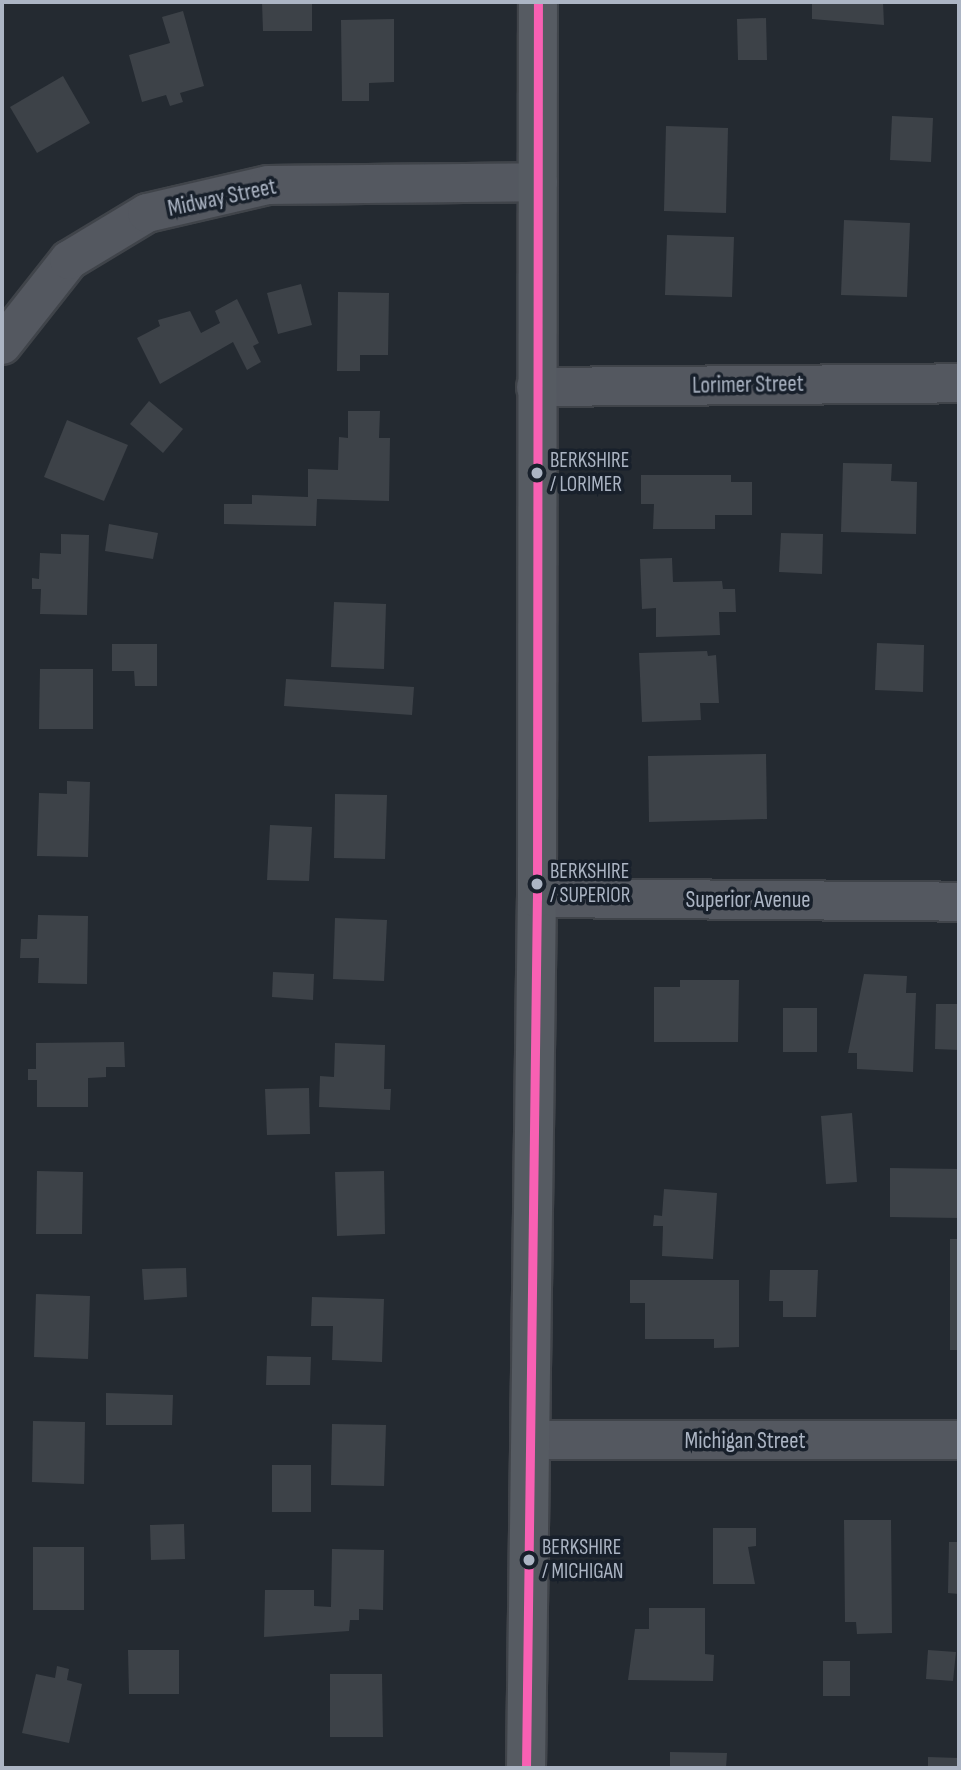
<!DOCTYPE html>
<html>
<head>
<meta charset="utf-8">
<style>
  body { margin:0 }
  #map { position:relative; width:961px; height:1770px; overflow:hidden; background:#242a31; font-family:"Sofia Sans Condensed",sans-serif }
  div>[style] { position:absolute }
  .building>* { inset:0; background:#3d4248 }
  .roads { filter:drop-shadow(2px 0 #40444a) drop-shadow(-2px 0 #40444a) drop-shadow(0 2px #40444a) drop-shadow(0 -2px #40444a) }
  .minor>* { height:38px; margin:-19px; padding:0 19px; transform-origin:19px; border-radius:19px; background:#545860 }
  .major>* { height:38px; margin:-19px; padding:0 19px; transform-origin:19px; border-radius:19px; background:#565b62 }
  .bus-1>* { height:9px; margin:-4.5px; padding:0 4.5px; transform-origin:4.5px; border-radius:4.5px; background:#f860b3 }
  .dots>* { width:19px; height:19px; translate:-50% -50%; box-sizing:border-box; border:4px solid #18202b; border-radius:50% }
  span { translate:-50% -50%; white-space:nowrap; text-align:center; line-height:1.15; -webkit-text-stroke:7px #18202b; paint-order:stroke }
  .bus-label { font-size:21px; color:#acb5c4 }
  .left { translate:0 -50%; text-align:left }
  .street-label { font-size:23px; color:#acb5c4 }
  .frame { position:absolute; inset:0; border:4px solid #acb5c4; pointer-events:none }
</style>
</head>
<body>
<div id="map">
  <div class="building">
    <i style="clip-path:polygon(262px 2px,312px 2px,312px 31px,263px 31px)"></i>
    <i style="clip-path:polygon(812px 2px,883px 2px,884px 25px,812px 19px)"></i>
    <i style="clip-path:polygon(183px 11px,204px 86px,180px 93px,183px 102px,170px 106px,166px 95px,142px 102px,129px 55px,170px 43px,162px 17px)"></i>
    <i style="clip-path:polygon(766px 18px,767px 60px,738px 60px,737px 19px)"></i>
    <i style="clip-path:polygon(394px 19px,394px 82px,369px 83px,369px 101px,342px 101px,341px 20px)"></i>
    <i style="clip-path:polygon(63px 76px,90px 123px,37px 153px,10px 107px)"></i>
    <i style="clip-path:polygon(892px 116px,933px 118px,931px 162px,890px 160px)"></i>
    <i style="clip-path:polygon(666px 126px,728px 128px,726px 213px,664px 211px)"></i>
    <i style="clip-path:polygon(844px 220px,910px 223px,907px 297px,841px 295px)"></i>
    <i style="clip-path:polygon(667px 235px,734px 237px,732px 297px,665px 295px)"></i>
    <i style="clip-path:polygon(301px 284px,312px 325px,278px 334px,267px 293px)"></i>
    <i style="clip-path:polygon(338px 292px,389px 293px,388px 355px,360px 355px,360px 371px,337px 371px)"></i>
    <i style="clip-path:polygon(237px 299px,259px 343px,253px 346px,261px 362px,247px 370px,233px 342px,160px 384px,137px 338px,160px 326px,158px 320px,190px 311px,201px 333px,220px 323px,215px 311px)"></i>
    <i style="clip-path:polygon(149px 401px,183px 429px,163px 453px,130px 424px)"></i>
    <i style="clip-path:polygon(348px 411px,380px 411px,379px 438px,390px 438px,389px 501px,317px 499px,316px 526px,224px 524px,224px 504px,252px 504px,252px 495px,308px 497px,308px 469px,338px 470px,339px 437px,348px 438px)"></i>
    <i style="clip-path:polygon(67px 420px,128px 445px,104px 501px,44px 477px)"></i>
    <i style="clip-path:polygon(843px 463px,892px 464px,891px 481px,917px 482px,916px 534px,841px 532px)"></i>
    <i style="clip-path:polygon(641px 475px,731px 475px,731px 482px,752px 482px,752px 515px,715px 515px,715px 529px,653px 529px,654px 504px,641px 504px)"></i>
    <i style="clip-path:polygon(109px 524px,158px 533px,153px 559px,105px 551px)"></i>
    <i style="clip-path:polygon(781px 533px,823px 534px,822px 574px,779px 572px)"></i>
    <i style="clip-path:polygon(61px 534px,89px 535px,87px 615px,40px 614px,41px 589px,32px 589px,32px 578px,39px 579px,40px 553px,61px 554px)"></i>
    <i style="clip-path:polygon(672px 558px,673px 582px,722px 581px,723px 589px,735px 589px,736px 612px,719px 612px,720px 635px,656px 637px,656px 608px,642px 609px,640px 559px)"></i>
    <i style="clip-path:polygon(334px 602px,386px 604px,384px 669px,331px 667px)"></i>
    <i style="clip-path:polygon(877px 643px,924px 645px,923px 692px,875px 690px)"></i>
    <i style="clip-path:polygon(112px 644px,157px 644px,157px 686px,135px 686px,134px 671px,112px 671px)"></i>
    <i style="clip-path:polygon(707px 651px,708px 656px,716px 655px,719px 703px,700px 703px,701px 720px,642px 722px,639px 653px)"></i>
    <i style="clip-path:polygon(40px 669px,93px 669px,93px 729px,39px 729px)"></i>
    <i style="clip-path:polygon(286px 679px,414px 687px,412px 715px,284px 706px)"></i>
    <i style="clip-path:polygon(766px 754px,767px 819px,649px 822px,648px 756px)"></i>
    <i style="clip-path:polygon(67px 781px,90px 782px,88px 857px,37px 856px,39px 793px,67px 794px)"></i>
    <i style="clip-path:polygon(335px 794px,387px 795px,385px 859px,334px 858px)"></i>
    <i style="clip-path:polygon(270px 825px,312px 827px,309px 881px,267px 880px)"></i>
    <i style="clip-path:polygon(38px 915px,88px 916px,87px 984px,38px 983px,39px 958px,20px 958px,21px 939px,37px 939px)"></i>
    <i style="clip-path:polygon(335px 918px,387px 920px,384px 981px,333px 979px)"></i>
    <i style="clip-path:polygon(273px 972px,314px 974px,313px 1000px,272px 997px)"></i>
    <i style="clip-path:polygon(864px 974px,907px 976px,906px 993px,916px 993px,913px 1072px,857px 1069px,857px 1053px,848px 1053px)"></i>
    <i style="clip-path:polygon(680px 980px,739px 980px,738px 1042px,654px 1042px,654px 987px,680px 987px)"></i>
    <i style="clip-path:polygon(936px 1004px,959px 1004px,959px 1050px,935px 1049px)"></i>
    <i style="clip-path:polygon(783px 1008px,817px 1008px,817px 1052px,783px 1052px)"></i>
    <i style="clip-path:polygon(124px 1042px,125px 1067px,106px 1067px,106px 1077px,88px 1078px,88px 1107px,37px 1107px,37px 1080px,28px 1080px,28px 1069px,36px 1069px,36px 1043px)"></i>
    <i style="clip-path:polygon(335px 1043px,385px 1045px,384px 1089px,391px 1089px,390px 1110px,319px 1107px,320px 1076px,334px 1077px)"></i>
    <i style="clip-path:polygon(309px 1088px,310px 1134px,267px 1135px,265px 1089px)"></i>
    <i style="clip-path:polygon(852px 1113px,857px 1182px,826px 1184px,821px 1116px)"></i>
    <i style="clip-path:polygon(890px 1168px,959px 1169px,959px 1218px,890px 1217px)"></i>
    <i style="clip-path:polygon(37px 1171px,83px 1172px,82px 1234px,36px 1234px)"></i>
    <i style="clip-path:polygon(384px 1171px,385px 1234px,337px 1236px,335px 1172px)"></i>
    <i style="clip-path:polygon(664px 1189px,717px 1193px,713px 1259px,662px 1256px,663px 1226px,653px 1226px,654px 1215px,662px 1216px)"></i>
    <i style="clip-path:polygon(950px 1239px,959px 1239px,959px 1350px,950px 1350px)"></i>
    <i style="clip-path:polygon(186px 1268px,187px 1297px,144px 1300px,142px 1269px)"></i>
    <i style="clip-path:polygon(770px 1270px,818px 1270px,816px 1317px,783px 1317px,783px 1301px,769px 1301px)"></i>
    <i style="clip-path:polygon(630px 1280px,739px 1280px,739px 1347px,714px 1348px,714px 1339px,645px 1339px,645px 1303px,630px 1303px)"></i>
    <i style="clip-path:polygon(36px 1294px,90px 1296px,88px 1359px,34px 1357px)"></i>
    <i style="clip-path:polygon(312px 1297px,384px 1299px,382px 1362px,332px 1360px,333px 1326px,311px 1326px)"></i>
    <i style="clip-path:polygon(267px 1356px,311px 1357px,310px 1385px,266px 1385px)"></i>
    <i style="clip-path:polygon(106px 1393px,173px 1395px,172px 1425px,106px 1425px)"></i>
    <i style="clip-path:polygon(33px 1421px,85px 1422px,84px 1484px,32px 1482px)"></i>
    <i style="clip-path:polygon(332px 1424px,386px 1425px,384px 1486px,331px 1485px)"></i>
    <i style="clip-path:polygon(272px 1465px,311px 1465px,311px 1512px,272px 1512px)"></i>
    <i style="clip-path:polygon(844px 1520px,891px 1520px,892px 1633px,857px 1634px,856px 1622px,845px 1622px)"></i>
    <i style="clip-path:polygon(184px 1524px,185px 1559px,151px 1560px,150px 1525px)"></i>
    <i style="clip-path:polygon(713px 1528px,756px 1528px,756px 1546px,748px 1547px,755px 1584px,713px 1584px)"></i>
    <i style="clip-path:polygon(949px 1542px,959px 1542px,959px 1594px,948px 1593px)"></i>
    <i style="clip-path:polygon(33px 1547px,84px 1547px,84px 1610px,33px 1610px)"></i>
    <i style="clip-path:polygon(332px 1549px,384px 1550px,383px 1610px,359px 1609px,359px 1620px,350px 1620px,349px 1631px,264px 1637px,265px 1590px,314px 1590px,314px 1606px,331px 1607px)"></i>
    <i style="clip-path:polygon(649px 1608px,705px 1608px,705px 1654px,714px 1655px,713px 1681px,628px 1680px,635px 1629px,649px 1629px)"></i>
    <i style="clip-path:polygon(128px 1650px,179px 1650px,179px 1694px,129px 1694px)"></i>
    <i style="clip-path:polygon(928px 1650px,956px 1652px,953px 1681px,926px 1679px)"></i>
    <i style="clip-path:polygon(823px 1661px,850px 1661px,850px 1696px,823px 1696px)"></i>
    <i style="clip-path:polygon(57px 1666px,69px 1669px,67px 1680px,82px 1684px,69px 1743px,22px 1733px,36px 1674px,55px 1678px)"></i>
    <i style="clip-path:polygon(330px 1674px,382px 1674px,383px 1737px,330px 1737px)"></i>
    <i style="clip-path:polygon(670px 1752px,727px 1753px,726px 1768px,670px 1768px)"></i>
    <i style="clip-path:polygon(928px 1757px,959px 1758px,959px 1768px,928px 1768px)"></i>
  </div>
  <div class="roads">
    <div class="minor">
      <i style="left:2px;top:345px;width:108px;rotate:-51.8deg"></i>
      <i style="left:69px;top:260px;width:91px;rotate:-31.1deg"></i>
      <i style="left:147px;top:213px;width:124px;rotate:-13deg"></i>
      <i style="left:268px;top:185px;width:270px;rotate:-0.6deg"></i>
      <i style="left:536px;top:387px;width:423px;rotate:-0.5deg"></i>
      <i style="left:537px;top:898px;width:422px;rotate:0.5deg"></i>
      <i style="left:532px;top:1440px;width:427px"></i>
    </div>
    <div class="major">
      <i style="left:526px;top:1768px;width:870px;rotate:-89.28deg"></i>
      <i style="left:537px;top:898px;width:896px;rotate:-89.94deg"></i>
    </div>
  </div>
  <div class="bus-1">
    <i style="left:526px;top:1768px;width:870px;rotate:-89.28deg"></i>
    <i style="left:537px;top:898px;width:896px;rotate:-89.94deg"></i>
  </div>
  <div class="dots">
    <i style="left:537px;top:473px;background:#acb5c4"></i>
    <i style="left:537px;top:884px;background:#acb5c4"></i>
    <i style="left:529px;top:1560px;background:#acb5c4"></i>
  </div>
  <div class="bus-label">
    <span class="left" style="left:550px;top:473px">BERKSHIRE<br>/ LORIMER</span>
    <span class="left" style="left:550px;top:884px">BERKSHIRE<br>/ SUPERIOR</span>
    <span class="left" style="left:542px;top:1560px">BERKSHIRE<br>/ MICHIGAN</span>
  </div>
  <div class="street-label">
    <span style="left:222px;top:198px;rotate:-12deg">Midway Street</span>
    <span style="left:748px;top:385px;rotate:-1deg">Lorimer Street</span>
    <span style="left:748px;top:900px">Superior Avenue</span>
    <span style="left:745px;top:1441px">Michigan Street</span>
  </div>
  <div class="frame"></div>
</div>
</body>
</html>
